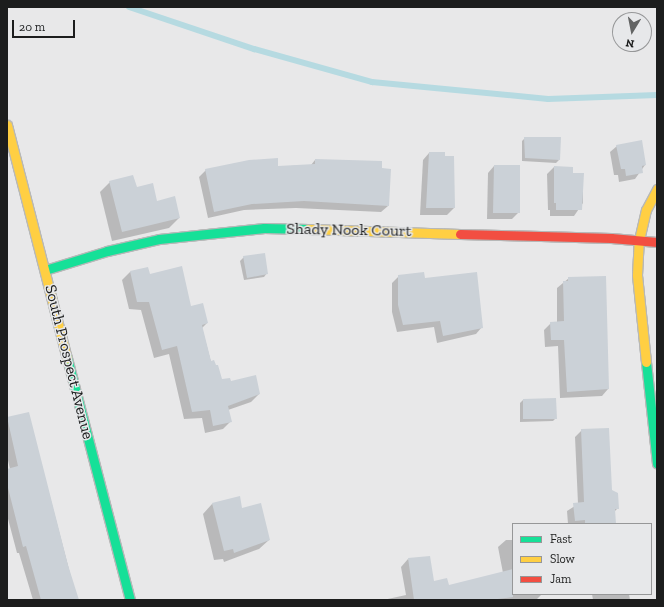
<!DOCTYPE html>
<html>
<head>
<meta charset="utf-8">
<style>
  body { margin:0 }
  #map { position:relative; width:664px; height:607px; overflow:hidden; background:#e8e8e9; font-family:"Zilla Slab",serif }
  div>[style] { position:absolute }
  .shadow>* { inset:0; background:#0003 }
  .stream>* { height:6px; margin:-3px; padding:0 3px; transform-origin:3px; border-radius:3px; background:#b6dae1 }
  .building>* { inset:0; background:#cbd1d7 }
  .roads { filter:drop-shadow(1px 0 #b7b8b8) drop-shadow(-1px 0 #b7b8b8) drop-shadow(0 1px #b7b8b8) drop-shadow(0 -1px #b7b8b8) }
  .fast>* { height:9px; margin:-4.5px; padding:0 4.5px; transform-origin:4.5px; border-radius:4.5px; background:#16e098 }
  .slow>* { height:9px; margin:-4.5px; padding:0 4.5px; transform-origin:4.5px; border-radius:4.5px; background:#ffcf43 }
  .jam>* { height:9px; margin:-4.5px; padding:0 4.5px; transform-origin:4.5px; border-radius:4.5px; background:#f24e42 }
  span { translate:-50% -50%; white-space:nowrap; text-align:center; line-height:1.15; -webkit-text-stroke:3px #e7e8ea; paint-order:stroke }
  .street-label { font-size:16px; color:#1c1d1d }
  .frame { position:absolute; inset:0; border:8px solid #1c1d1d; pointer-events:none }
  .legend { position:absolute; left:512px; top:523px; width:140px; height:72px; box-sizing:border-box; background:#e7e8ea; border:1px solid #969798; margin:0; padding:5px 7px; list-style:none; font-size:12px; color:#1c1d1d }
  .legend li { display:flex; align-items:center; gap:8px; height:20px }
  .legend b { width:20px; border:1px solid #969798 }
  .north { position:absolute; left:612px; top:12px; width:40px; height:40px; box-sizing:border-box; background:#e7e8ea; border:1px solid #969798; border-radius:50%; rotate:190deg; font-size:11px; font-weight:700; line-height:16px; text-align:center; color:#1c1d1d }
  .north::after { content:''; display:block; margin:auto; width:14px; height:18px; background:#636464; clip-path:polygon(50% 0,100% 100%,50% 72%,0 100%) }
  .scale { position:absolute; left:12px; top:20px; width:63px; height:18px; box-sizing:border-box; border:2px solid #1c1d1d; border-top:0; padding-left:5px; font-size:12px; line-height:14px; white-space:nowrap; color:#1c1d1d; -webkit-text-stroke:3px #e7e8ea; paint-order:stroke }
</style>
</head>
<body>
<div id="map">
  <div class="shadow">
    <i style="clip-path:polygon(525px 138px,559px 160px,556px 163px,522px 161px,522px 141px)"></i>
    <i style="clip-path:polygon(617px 146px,645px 165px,635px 179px,619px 182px,618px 175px,614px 175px,610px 152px)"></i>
    <i style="clip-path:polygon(429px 153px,454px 208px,447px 215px,420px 215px,423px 160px)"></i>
    <i style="clip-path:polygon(315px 160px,388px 206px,381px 212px,296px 208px,244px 210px,208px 218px,199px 177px,206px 170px,311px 165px)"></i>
    <i style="clip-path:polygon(494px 166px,519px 212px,512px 219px,487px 219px,488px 173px)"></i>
    <i style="clip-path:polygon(554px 167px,572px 174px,583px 174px,583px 203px,574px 216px,550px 216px,550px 210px,548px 210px,547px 174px)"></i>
    <i style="clip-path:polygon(110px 182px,136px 188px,179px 218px,169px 228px,112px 241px,100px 192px)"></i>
    <i style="clip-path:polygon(244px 257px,267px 273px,264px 277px,244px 280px,240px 261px)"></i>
    <i style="clip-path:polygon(130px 272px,149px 275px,207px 323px,202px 328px,211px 362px,221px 380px,259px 394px,251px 402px,228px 410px,231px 421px,223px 429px,205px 433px,202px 418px,184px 419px,169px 354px,154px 358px,141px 310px,129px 309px,122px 280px)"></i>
    <i style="clip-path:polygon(399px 276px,424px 280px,482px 327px,476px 334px,437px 343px,434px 327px,397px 332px,392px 312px,392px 283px)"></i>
    <i style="clip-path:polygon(569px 278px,608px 389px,602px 396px,560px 398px,558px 346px,545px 347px,544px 330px,551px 323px,557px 323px,557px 288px)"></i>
    <i style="clip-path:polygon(523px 400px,556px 418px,553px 421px,520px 422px,520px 403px)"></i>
    <i style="clip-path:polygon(28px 413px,77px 600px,33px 600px,19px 553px,17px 553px,7px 515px,7px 470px,10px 469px,7px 456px,7px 418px)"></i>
    <i style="clip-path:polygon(582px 430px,618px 508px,614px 512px,615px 524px,568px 524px,567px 511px,578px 504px,575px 437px)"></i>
    <i style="clip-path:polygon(212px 504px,242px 509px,269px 540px,259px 549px,224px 562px,223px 559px,214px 560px,203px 514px)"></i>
    <i style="clip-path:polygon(506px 540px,513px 540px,513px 594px,542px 594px,536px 600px,383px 600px,406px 595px,401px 567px,408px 559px,433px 582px,448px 586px,503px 573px,498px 547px)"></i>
    <i style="clip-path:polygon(592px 594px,629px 594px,630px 600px,593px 600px)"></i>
  </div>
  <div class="stream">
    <i style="left:129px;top:7px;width:132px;rotate:18.6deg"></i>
    <i style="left:254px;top:49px;width:123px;rotate:15.6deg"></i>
    <i style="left:372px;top:82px;width:177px;rotate:5.5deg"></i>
    <i style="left:548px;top:99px;width:109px;rotate:-2.1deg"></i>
  </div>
  <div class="building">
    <i style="clip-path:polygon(524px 137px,561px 137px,560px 160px,525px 158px)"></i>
    <i style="clip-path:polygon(642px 140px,646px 165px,642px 166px,643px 173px,626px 176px,625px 169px,621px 169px,616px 145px)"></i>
    <i style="clip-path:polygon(429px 152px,445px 152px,445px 156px,454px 156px,455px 208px,426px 208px)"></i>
    <i style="clip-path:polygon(278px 158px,278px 166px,315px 164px,315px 159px,382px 161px,382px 168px,391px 169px,389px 206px,304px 201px,252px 204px,214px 212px,205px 169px,249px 160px)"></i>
    <i style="clip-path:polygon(494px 165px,520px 165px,520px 213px,493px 213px)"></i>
    <i style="clip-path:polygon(554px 166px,573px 167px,573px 173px,584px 173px,582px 210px,556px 210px,556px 203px,554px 203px)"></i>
    <i style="clip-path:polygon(133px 175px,137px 187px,153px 183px,157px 201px,175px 196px,180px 218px,122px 232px,109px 181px)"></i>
    <i style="clip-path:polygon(265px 253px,268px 274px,247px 278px,243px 256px)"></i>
    <i style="clip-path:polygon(182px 266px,191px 306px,203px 303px,208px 323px,202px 325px,211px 361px,214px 360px,216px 365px,218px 365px,222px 379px,230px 378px,231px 381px,256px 375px,260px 394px,228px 406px,232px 422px,213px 426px,210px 410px,192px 412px,177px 346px,162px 350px,149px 302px,137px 302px,130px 271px,148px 267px,150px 274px)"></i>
    <i style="clip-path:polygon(424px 272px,425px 278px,477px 272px,483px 328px,443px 336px,440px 321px,403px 325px,398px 305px,398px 275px)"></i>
    <i style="clip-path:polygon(606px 276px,609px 389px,567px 392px,564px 340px,551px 340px,550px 322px,564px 321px,563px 281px,568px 281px,568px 277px)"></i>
    <i style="clip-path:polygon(556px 398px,557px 419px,523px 419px,523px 399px)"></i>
    <i style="clip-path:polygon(29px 412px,68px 565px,79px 600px,41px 600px,26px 546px,23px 547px,7px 484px,7px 469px,18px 466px,7px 417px)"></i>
    <i style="clip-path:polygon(609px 428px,612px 490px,618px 493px,619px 509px,615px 509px,616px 524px,585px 524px,585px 520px,575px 521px,573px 503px,584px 502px,581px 429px)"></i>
    <i style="clip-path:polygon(240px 496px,242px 508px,261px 503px,270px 540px,234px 553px,233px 549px,224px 551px,212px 503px)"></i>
    <i style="clip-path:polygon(430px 556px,434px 581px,447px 578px,449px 585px,513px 569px,513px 597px,489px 600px,414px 600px,408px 558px)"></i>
  </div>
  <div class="roads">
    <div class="fast">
      <i style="left:45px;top:270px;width:65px;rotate:-17deg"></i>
      <i style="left:107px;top:251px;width:53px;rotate:-13deg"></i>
      <i style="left:159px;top:239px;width:106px;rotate:-6deg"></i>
      <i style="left:264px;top:228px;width:44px;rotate:1.3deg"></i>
      <i style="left:67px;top:358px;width:250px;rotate:75.4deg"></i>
      <i style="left:646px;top:362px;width:102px;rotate:83.8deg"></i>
    </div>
    <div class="slow">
      <i style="left:7px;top:125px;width:241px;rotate:75.6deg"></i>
      <i style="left:308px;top:229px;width:152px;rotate:1.9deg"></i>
      <i style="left:646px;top:362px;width:87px;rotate:-95.9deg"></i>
      <i style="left:637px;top:275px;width:35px;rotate:-87deg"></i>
      <i style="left:639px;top:240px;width:31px;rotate:-77deg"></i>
      <i style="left:646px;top:210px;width:24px;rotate:-62deg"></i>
    </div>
    <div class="jam">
      <i style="left:460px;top:234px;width:151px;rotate:1.5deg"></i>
      <i style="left:611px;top:238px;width:46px;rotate:5deg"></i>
    </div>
  </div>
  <div class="street-label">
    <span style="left:349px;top:230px;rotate:1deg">Shady Nook Court</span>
    <span style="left:69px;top:362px;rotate:76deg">South Prospect Avenue</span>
  </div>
  <div class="frame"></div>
  <ul class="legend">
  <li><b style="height:5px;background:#16e098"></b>Fast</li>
  <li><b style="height:5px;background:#ffcf43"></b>Slow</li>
  <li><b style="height:5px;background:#f24e42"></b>Jam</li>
  </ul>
  <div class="north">N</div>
  <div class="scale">20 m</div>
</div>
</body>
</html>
